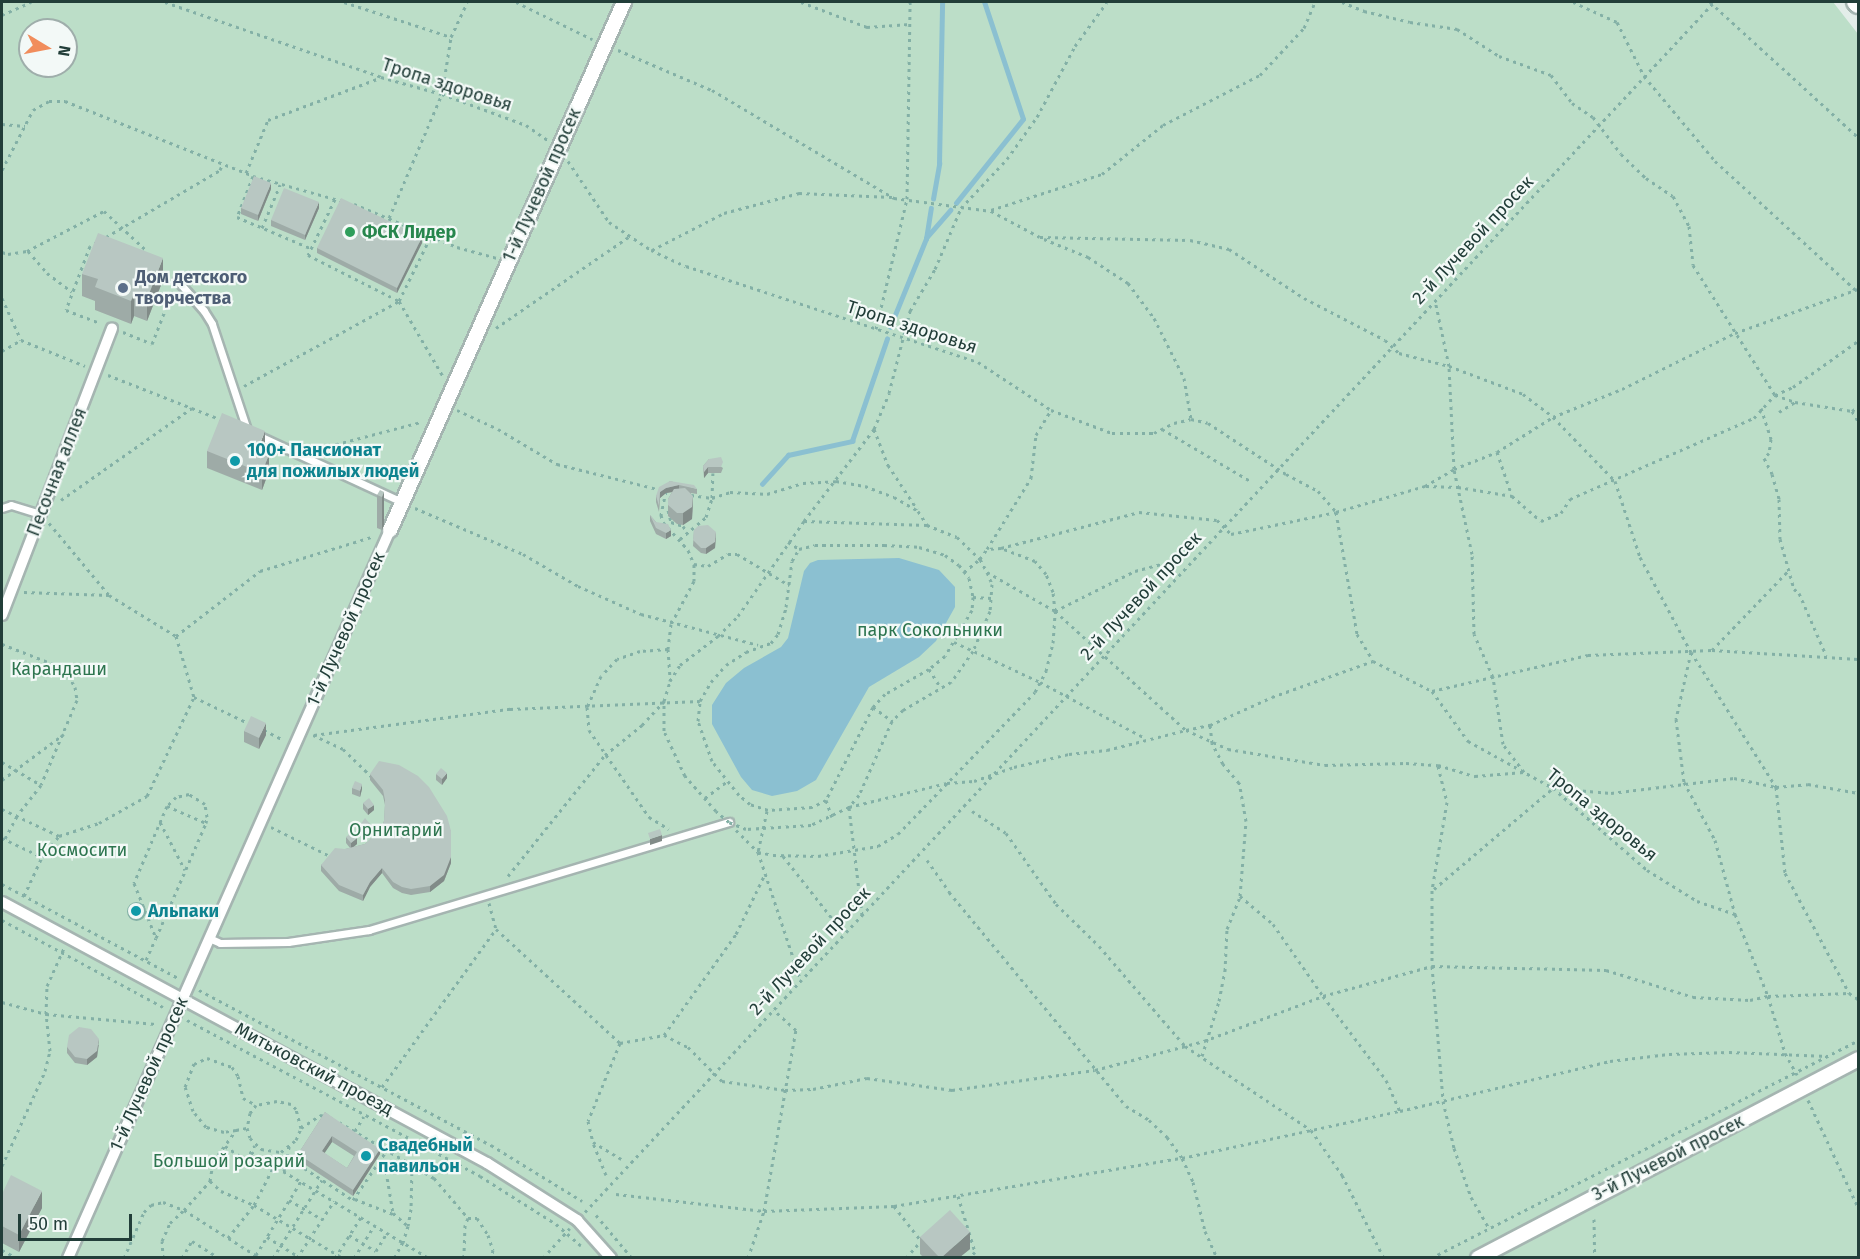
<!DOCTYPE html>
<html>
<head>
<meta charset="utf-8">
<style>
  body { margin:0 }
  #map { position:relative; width:1860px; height:1259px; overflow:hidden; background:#e3ede9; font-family:"Fira Sans",sans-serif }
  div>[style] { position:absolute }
  .green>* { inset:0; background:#bcdec8 }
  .water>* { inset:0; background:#8bc0d1 }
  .stream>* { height:4.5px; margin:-2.25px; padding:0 2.25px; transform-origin:2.25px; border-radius:2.25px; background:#8bc0d1 }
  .path>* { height:3px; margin-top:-1.5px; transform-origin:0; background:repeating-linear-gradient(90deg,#83b0a6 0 3px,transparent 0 7.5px) }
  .path>.ring { margin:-1.5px; padding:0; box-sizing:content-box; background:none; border:3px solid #83b0a6; border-radius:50% }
  .roads { filter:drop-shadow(2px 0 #a5b5b1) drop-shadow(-2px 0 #a5b5b1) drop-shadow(0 2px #a5b5b1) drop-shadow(0 -2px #a5b5b1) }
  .service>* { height:7px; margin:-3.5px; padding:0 3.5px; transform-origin:3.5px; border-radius:3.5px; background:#fff }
  .pedestrian>* { height:10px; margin:-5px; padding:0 5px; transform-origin:5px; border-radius:5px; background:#fff }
  .minor>* { height:14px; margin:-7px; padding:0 7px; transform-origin:7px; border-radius:7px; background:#fff }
  .tertiary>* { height:18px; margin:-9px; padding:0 9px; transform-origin:9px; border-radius:9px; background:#fff }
  .path-bridge>* { height:3px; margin-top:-1.5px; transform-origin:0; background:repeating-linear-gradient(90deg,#83b0a6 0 3px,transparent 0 7.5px) }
  .wall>* { inset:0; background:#9eaba7 }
  .shaded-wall>* { inset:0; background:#818b88 }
  .building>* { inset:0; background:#b8c7c2 }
  .dots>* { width:16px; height:16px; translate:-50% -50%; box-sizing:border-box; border:3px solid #f3f9f7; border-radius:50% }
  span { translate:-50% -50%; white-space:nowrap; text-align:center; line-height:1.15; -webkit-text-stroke:4.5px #f3f9f7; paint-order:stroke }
  .street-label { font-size:18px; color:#223e39 }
  .leisure-label { font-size:18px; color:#27864d; font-weight:700 }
  .left { translate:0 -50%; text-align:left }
  .service-label { font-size:18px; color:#4e5e75; font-weight:700 }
  .culture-label { font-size:18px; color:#0d838f; font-weight:700 }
  .park-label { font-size:18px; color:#2d754f }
  .frame { position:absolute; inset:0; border:3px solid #223e39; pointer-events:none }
  .north { position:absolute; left:18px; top:18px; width:60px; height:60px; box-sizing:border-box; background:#f3f9f7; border:2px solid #9faeab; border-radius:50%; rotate:100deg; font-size:16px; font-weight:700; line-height:24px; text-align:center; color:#223e39 }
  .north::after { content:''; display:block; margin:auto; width:21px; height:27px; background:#f18d5c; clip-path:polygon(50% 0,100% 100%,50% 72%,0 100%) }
  .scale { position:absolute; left:18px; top:1214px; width:114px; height:27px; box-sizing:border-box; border:3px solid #223e39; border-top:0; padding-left:8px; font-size:18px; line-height:21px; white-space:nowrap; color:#223e39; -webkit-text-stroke:4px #f3f9f7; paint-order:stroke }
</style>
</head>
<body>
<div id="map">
  <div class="green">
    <i style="clip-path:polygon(evenodd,2px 2px,1833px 2px,1858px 34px,1858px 1257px,2px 1258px,2px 2px,30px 30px,66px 30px,66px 66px,30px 66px,30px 30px)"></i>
  </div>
  <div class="water">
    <i style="clip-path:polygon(899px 558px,939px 570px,955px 587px,955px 607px,936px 641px,919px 657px,869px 687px,816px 780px,797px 791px,772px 796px,752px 790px,741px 777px,712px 724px,712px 705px,726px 683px,744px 668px,781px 647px,788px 638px,804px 571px,810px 563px,818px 560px)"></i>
  </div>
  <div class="stream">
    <i style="left:933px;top:199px;width:36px;rotate:-80deg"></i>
    <i style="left:939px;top:164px;width:162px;rotate:-88.9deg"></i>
    <i style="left:956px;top:203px;width:107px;rotate:-51.4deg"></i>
    <i style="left:1023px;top:119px;width:123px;rotate:-108.4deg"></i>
    <i style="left:926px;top:238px;width:37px;rotate:-49deg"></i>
    <i style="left:890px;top:327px;width:95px;rotate:-67.8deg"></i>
    <i style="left:926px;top:239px;width:31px;rotate:-81deg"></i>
    <i style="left:762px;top:484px;width:39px;rotate:-48deg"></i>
    <i style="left:788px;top:455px;width:66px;rotate:-12.3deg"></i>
    <i style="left:852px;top:441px;width:108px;rotate:-71.1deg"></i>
  </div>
  <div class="path">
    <i style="left:165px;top:2px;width:229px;rotate:19.1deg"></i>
    <i style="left:381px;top:77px;width:63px;rotate:15.6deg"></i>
    <i style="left:442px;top:94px;width:90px;rotate:20.3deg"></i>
    <i style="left:526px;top:125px;width:28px;rotate:35deg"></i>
    <i style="left:344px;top:2px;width:113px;rotate:18.1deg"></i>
    <i style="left:451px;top:37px;width:38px;rotate:-65deg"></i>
    <i style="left:516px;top:2px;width:85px;rotate:26deg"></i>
    <i style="left:801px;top:2px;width:71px;rotate:20.7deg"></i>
    <i style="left:867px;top:27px;width:43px;rotate:-4deg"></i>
    <i style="left:1342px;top:2px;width:24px;rotate:22deg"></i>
    <i style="left:1364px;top:11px;width:47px;rotate:13.4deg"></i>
    <i style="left:1410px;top:22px;width:48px;rotate:8.5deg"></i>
    <i style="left:1457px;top:29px;width:50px;rotate:32.7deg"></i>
    <i style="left:1499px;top:56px;width:55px;rotate:20.1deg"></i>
    <i style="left:1551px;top:75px;width:35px;rotate:53deg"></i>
    <i style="left:1572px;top:103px;width:25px;rotate:34deg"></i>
    <i style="left:1593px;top:117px;width:46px;rotate:52.9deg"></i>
    <i style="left:1621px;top:154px;width:35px;rotate:44deg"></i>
    <i style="left:1646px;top:178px;width:32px;rotate:34deg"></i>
    <i style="left:1673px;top:196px;width:34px;rotate:62deg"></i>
    <i style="left:1689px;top:226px;width:39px;rotate:84deg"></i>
    <i style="left:1693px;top:265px;width:154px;rotate:57.8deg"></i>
    <i style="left:1775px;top:395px;width:21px;rotate:19deg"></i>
    <i style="left:1795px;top:402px;width:58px;rotate:9deg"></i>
    <i style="left:1852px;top:411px;width:7px;rotate:-34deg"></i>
    <i style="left:1573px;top:2px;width:48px;rotate:24.4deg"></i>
    <i style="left:1617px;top:22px;width:60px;rotate:63.4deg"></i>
    <i style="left:1644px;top:76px;width:111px;rotate:50.1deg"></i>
    <i style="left:1715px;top:161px;width:194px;rotate:42.5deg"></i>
    <i style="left:1710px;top:2px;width:200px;rotate:42.4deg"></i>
    <i style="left:2px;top:15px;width:32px;rotate:-24deg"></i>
    <i style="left:618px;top:50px;width:102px;rotate:23.1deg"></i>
    <i style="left:712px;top:90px;width:212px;rotate:30.7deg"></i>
    <i style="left:894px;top:198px;width:98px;rotate:7.6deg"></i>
    <i style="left:991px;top:211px;width:55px;rotate:28deg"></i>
    <i style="left:1040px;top:237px;width:150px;rotate:1.1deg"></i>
    <i style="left:1190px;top:240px;width:40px;rotate:13deg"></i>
    <i style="left:1229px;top:249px;width:90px;rotate:33.2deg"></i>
    <i style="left:1304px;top:298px;width:91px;rotate:27.4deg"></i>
    <i style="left:1385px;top:340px;width:19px;rotate:43deg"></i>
    <i style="left:1399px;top:353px;width:52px;rotate:14.6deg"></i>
    <i style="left:1449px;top:366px;width:79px;rotate:20.7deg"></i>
    <i style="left:1523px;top:394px;width:38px;rotate:37deg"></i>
    <i style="left:1553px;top:417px;width:89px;rotate:45.9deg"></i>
    <i style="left:1615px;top:481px;width:80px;rotate:71.8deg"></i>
    <i style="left:1640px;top:557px;width:108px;rotate:61.8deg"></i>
    <i style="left:1691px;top:652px;width:69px;rotate:102.6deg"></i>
    <i style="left:1676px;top:719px;width:64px;rotate:82.8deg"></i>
    <i style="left:1684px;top:782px;width:66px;rotate:61.9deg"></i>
    <i style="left:1715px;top:840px;width:77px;rotate:74.9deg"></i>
    <i style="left:2px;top:124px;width:23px;rotate:5deg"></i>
    <i style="left:568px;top:161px;width:73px;rotate:56.1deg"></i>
    <i style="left:609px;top:222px;width:50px;rotate:33.7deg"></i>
    <i style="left:651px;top:250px;width:38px;rotate:25deg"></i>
    <i style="left:686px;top:266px;width:307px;rotate:18.2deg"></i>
    <i style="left:978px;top:362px;width:87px;rotate:33.3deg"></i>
    <i style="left:1051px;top:410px;width:65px;rotate:20.7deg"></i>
    <i style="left:1112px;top:433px;width:42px"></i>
    <i style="left:1154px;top:433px;width:22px;rotate:-27deg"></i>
    <i style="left:1174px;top:423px;width:17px;rotate:-13deg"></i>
    <i style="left:1191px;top:419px;width:17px;rotate:13deg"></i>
    <i style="left:1208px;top:423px;width:93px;rotate:33.2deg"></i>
    <i style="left:1286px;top:474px;width:36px;rotate:28deg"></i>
    <i style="left:1318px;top:491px;width:28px;rotate:49deg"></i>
    <i style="left:1336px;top:512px;width:124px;rotate:80.2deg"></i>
    <i style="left:1357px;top:634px;width:31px;rotate:59deg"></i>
    <i style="left:1373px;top:661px;width:66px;rotate:27deg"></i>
    <i style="left:1432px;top:691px;width:62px;rotate:54.2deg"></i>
    <i style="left:1468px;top:741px;width:97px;rotate:28.9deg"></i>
    <i style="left:1553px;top:788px;width:125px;rotate:41.1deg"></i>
    <i style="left:1647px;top:870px;width:59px;rotate:31.8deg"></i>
    <i style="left:1697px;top:901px;width:40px;rotate:18.9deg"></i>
    <i style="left:1735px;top:914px;width:88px;rotate:68.1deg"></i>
    <i style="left:1768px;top:996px;width:81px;rotate:-2.1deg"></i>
    <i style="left:1849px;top:993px;width:11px;rotate:34deg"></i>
    <i style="left:2px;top:170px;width:68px;rotate:-62.7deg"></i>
    <i style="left:33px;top:110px;width:18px;rotate:-29deg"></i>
    <i style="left:49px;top:101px;width:16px"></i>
    <i style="left:65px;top:101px;width:202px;rotate:21.7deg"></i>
    <i style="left:253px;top:176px;width:92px;rotate:15.7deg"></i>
    <i style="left:246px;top:173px;width:57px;rotate:-67.5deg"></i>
    <i style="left:268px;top:120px;width:120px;rotate:-20.6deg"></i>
    <i style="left:253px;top:176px;width:44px;rotate:111.3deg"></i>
    <i style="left:237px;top:217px;width:79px;rotate:23deg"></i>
    <i style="left:335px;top:199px;width:62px;rotate:115.7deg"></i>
    <i style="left:308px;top:255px;width:102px;rotate:26.8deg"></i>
    <i style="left:399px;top:301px;width:72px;rotate:-63.8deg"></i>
    <i style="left:354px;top:204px;width:112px;rotate:22.7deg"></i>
    <i style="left:457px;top:247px;width:41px;rotate:15.4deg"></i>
    <i style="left:991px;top:210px;width:117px;rotate:-18deg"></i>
    <i style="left:1102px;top:174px;width:78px;rotate:-38.8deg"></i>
    <i style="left:1163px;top:125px;width:109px;rotate:-27.3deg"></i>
    <i style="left:1260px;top:75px;width:64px;rotate:-46.9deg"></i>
    <i style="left:1304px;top:28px;width:28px;rotate:-67deg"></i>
    <i style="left:389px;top:218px;width:135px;rotate:-66.9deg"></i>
    <i style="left:442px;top:94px;width:58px;rotate:-81deg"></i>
    <i style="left:262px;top:228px;width:47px;rotate:-67.3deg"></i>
    <i style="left:106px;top:237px;width:132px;rotate:-30.4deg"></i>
    <i style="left:220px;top:170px;width:5px;rotate:-68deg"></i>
    <i style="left:1044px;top:239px;width:48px;rotate:22.2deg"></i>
    <i style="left:1088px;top:257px;width:48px;rotate:33deg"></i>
    <i style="left:1128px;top:283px;width:44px;rotate:53.4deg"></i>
    <i style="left:1154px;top:318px;width:67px;rotate:63.4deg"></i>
    <i style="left:1184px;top:378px;width:42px;rotate:80.3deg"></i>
    <i style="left:97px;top:242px;width:8px;rotate:150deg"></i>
    <i style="left:90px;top:246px;width:68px;rotate:110.6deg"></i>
    <i style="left:66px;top:310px;width:36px;rotate:21deg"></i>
    <i style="left:652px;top:250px;width:81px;rotate:-27.2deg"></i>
    <i style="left:724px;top:213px;width:78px;rotate:-14.9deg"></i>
    <i style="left:799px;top:193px;width:93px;rotate:2.5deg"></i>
    <i style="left:28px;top:251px;width:29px;rotate:49deg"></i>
    <i style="left:47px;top:273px;width:31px;rotate:37deg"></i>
    <i style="left:2px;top:252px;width:6px;rotate:18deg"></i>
    <i style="left:8px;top:254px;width:19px;rotate:-9deg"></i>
    <i style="left:27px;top:251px;width:87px;rotate:-27.5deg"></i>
    <i style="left:104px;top:211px;width:60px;rotate:43deg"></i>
    <i style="left:2px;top:298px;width:46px;rotate:65.7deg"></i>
    <i style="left:21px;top:340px;width:69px;rotate:22.1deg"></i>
    <i style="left:496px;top:328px;width:163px;rotate:-34.5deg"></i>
    <i style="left:876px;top:329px;width:134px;rotate:-76.6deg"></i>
    <i style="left:907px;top:199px;width:197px;rotate:-89.1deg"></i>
    <i style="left:123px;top:332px;width:31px;rotate:22deg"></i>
    <i style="left:152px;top:344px;width:58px;rotate:-68.7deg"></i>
    <i style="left:2px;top:351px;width:22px;rotate:-30deg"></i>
    <i style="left:108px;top:375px;width:123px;rotate:21.5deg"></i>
    <i style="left:244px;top:386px;width:177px;rotate:-28.7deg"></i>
    <i style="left:399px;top:301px;width:89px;rotate:59.7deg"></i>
    <i style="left:1761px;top:408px;width:33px;rotate:72deg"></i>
    <i style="left:1771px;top:439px;width:14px;rotate:98deg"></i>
    <i style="left:1769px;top:453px;width:7px;rotate:135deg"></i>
    <i style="left:1764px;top:458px;width:18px;rotate:63deg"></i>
    <i style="left:1772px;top:474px;width:26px;rotate:74deg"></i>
    <i style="left:1779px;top:499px;width:40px;rotate:88.6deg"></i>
    <i style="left:1780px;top:539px;width:52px;rotate:74.4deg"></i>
    <i style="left:1794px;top:589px;width:6px;rotate:39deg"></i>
    <i style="left:1799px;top:593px;width:68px;rotate:66.5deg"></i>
    <i style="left:457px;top:410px;width:45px;rotate:24.9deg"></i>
    <i style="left:498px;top:429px;width:69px;rotate:30.7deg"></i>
    <i style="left:557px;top:464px;width:107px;rotate:14deg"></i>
    <i style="left:1852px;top:411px;width:12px;rotate:59deg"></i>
    <i style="left:1779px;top:412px;width:19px;rotate:-32deg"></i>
    <i style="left:874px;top:429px;width:39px;rotate:69deg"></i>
    <i style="left:888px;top:465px;width:53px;rotate:56.6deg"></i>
    <i style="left:1162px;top:429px;width:104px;rotate:30.5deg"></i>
    <i style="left:314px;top:450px;width:111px;rotate:-14.7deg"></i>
    <i style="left:1497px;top:452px;width:46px;rotate:71.2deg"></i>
    <i style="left:1426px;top:486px;width:32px;rotate:2deg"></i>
    <i style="left:1458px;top:487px;width:55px;rotate:9.5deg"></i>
    <i style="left:1512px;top:496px;width:38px;rotate:41deg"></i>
    <i style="left:1541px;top:521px;width:22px;rotate:-22deg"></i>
    <i style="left:1561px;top:513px;width:17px;rotate:-57deg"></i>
    <i style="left:1570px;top:499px;width:201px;rotate:-23.8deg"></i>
    <i style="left:1754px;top:418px;width:31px;rotate:-48deg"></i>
    <i style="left:1775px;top:395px;width:20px;rotate:-24deg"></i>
    <i style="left:1793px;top:387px;width:80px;rotate:-35.3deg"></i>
    <i style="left:666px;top:491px;width:25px;rotate:102deg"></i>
    <i style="left:661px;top:515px;width:7px;rotate:74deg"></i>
    <i style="left:663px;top:522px;width:38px;rotate:48deg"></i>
    <i style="left:688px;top:550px;width:15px;rotate:67deg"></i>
    <i style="left:694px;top:564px;width:17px;rotate:90deg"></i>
    <i style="left:694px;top:581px;width:49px;rotate:118.1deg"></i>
    <i style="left:671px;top:624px;width:25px;rotate:97deg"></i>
    <i style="left:668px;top:649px;width:32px;rotate:86deg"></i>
    <i style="left:691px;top:495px;width:21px;rotate:8deg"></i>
    <i style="left:712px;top:498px;width:19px;rotate:-18deg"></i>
    <i style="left:730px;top:492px;width:37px;rotate:3deg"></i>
    <i style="left:767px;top:494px;width:38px;rotate:-17deg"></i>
    <i style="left:803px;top:483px;width:33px;rotate:-3deg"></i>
    <i style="left:836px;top:481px;width:29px;rotate:10deg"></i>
    <i style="left:865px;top:486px;width:31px;rotate:21deg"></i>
    <i style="left:894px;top:497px;width:28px;rotate:30deg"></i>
    <i style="left:918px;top:511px;width:17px;rotate:57deg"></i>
    <i style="left:61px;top:500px;width:160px;rotate:-35.1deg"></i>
    <i style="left:415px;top:508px;width:117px;rotate:23.1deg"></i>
    <i style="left:523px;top:554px;width:64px;rotate:30.2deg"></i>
    <i style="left:578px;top:586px;width:69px;rotate:24deg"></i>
    <i style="left:641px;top:614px;width:121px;rotate:14.8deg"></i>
    <i style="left:668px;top:510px;width:12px;rotate:76deg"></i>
    <i style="left:671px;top:522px;width:13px;rotate:18deg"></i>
    <i style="left:683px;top:526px;width:7px;rotate:56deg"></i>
    <i style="left:804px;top:521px;width:116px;rotate:-52.7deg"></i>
    <i style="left:874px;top:429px;width:39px;rotate:-67deg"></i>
    <i style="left:889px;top:393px;width:85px;rotate:-75.6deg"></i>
    <i style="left:910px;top:311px;width:49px;rotate:-59.2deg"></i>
    <i style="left:935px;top:269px;width:66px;rotate:-66.9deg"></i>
    <i style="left:961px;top:208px;width:67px;rotate:-46.8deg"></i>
    <i style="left:1007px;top:159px;width:52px;rotate:-54.5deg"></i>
    <i style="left:1037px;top:117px;width:81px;rotate:-61.8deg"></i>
    <i style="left:1075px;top:46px;width:54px;rotate:-54deg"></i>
    <i style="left:49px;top:523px;width:94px;rotate:50.2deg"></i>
    <i style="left:109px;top:595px;width:79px;rotate:31.5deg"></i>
    <i style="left:176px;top:636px;width:64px;rotate:73.6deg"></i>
    <i style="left:680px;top:539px;width:34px;rotate:-40deg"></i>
    <i style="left:706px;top:517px;width:20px;rotate:-72deg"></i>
    <i style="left:712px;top:498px;width:25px;rotate:-88deg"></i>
    <i style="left:788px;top:542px;width:13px;rotate:32deg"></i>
    <i style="left:815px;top:545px;width:69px"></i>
    <i style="left:884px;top:545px;width:35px;rotate:3deg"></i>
    <i style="left:919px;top:547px;width:27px;rotate:17deg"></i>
    <i style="left:945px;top:555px;width:17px;rotate:36deg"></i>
    <i style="left:959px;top:565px;width:16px;rotate:52deg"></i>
    <i style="left:969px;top:578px;width:19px;rotate:78deg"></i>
    <i style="left:973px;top:597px;width:13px;rotate:94deg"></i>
    <i style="left:972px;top:610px;width:53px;rotate:120.4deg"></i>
    <i style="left:945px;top:656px;width:21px;rotate:141deg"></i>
    <i style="left:929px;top:669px;width:51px;rotate:150.4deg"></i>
    <i style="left:885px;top:694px;width:18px;rotate:133deg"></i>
    <i style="left:873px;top:707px;width:104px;rotate:116.8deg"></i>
    <i style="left:826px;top:800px;width:16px;rotate:153deg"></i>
    <i style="left:812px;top:807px;width:44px;rotate:176.1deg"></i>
    <i style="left:768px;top:810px;width:19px;rotate:-162deg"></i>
    <i style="left:750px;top:804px;width:14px;rotate:-141deg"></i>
    <i style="left:739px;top:795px;width:43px;rotate:-128.5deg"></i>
    <i style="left:712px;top:761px;width:42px;rotate:-109.3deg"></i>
    <i style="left:698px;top:721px;width:20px;rotate:-84deg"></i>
    <i style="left:700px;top:701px;width:22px;rotate:-60deg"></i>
    <i style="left:711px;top:682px;width:23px;rotate:-49deg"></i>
    <i style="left:726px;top:665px;width:24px;rotate:-33deg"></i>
    <i style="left:746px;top:652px;width:27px;rotate:-20deg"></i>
    <i style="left:771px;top:643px;width:11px;rotate:-52deg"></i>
    <i style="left:778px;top:634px;width:28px;rotate:-73deg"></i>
    <i style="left:786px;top:607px;width:46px;rotate:-82.6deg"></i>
    <i style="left:792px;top:561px;width:14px;rotate:-60deg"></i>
    <i style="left:799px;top:549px;width:16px;rotate:-14deg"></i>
    <i style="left:1001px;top:548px;width:143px;rotate:-14.6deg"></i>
    <i style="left:1139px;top:512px;width:78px;rotate:5.9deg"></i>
    <i style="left:1217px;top:520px;width:20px;rotate:45deg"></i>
    <i style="left:1231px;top:534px;width:107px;rotate:-11.8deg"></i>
    <i style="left:1336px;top:512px;width:93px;rotate:-16.3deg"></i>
    <i style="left:1425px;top:486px;width:34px;rotate:-30deg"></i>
    <i style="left:1454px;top:469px;width:46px;rotate:-21.6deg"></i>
    <i style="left:1497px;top:452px;width:66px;rotate:-32deg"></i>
    <i style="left:1553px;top:417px;width:74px;rotate:-22.1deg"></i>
    <i style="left:1622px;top:389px;width:126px;rotate:-26.4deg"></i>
    <i style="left:1735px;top:333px;width:131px;rotate:-19.7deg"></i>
    <i style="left:694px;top:564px;width:14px;rotate:8deg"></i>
    <i style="left:708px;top:566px;width:23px;rotate:-31deg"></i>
    <i style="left:728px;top:554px;width:9px"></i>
    <i style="left:737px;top:554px;width:61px;rotate:30.8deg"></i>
    <i style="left:964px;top:572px;width:21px;rotate:-39deg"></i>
    <i style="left:980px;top:559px;width:12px;rotate:-55deg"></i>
    <i style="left:987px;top:549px;width:84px;rotate:-58.2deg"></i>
    <i style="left:1031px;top:478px;width:43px;rotate:-83.4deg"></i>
    <i style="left:1036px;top:435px;width:29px;rotate:-59deg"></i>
    <i style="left:987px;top:572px;width:78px;rotate:29.8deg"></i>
    <i style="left:1055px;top:611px;width:177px;rotate:42.3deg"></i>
    <i style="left:1186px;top:730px;width:25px;rotate:-12deg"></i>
    <i style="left:1210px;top:725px;width:68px;rotate:-24.3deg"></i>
    <i style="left:1272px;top:697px;width:107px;rotate:-19.6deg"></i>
    <i style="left:24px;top:592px;width:85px;rotate:2deg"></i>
    <i style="left:973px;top:597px;width:19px;rotate:3deg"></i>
    <i style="left:1055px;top:611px;width:89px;rotate:-26.6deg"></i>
    <i style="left:1135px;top:571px;width:47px;rotate:-14.9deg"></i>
    <i style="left:176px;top:636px;width:106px;rotate:-37.7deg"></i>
    <i style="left:260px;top:571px;width:116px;rotate:-17deg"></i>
    <i style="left:954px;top:642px;width:95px;rotate:24.9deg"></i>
    <i style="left:1040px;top:682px;width:119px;rotate:28.1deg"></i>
    <i style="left:2px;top:644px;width:58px;rotate:21.3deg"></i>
    <i style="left:56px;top:665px;width:16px;rotate:40deg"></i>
    <i style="left:68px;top:675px;width:14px;rotate:60deg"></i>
    <i style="left:75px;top:687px;width:13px;rotate:81deg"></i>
    <i style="left:77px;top:700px;width:92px;rotate:113deg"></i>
    <i style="left:41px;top:785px;width:39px;rotate:128deg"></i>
    <i style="left:17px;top:816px;width:27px;rotate:118deg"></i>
    <i style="left:668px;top:649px;width:28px;rotate:176deg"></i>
    <i style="left:640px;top:651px;width:24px;rotate:161deg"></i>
    <i style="left:617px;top:659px;width:23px;rotate:133deg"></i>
    <i style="left:601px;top:676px;width:34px;rotate:114deg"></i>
    <i style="left:587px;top:707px;width:23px;rotate:85deg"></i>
    <i style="left:589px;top:730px;width:106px;rotate:55.4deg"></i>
    <i style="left:649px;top:817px;width:23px;rotate:31deg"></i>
    <i style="left:1712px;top:650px;width:111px;rotate:-46.1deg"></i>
    <i style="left:1691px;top:652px;width:160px;rotate:57.8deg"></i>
    <i style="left:1776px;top:787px;width:86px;rotate:84deg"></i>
    <i style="left:1785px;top:873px;width:136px;rotate:61.9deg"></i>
    <i style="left:929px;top:669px;width:22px;rotate:58deg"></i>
    <i style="left:1432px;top:691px;width:160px;rotate:-13deg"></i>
    <i style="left:1588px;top:655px;width:124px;rotate:-2.3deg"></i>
    <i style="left:1712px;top:650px;width:146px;rotate:3.5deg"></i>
    <i style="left:873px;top:707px;width:24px;rotate:36deg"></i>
    <i style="left:264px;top:730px;width:20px;rotate:27deg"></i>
    <i style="left:313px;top:735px;width:33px;rotate:25deg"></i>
    <i style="left:343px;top:749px;width:39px;rotate:44deg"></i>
    <i style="left:314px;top:735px;width:198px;rotate:-7.6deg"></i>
    <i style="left:510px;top:709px;width:190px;rotate:-2.4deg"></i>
    <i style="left:2px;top:762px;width:45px;rotate:30.5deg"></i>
    <i style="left:1438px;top:766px;width:37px;rotate:76deg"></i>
    <i style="left:1447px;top:802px;width:89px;rotate:99.7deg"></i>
    <i style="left:1432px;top:890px;width:76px;rotate:90deg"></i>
    <i style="left:1432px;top:966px;width:135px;rotate:85.3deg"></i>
    <i style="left:1443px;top:1101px;width:48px;rotate:76.8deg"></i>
    <i style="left:1454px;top:1148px;width:52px;rotate:70.9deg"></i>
    <i style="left:1471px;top:1197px;width:34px;rotate:60deg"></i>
    <i style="left:2px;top:780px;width:77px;rotate:-36.6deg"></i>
    <i style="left:705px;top:798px;width:26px;rotate:-37deg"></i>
    <i style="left:826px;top:800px;width:18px;rotate:71deg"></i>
    <i style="left:167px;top:806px;width:43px;rotate:23.6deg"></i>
    <i style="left:2px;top:809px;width:63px;rotate:25.3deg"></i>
    <i style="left:767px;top:811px;width:42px;rotate:102.4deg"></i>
    <i style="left:758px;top:852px;width:136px;rotate:71.6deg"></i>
    <i style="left:972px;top:811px;width:40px;rotate:32.9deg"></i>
    <i style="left:1006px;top:833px;width:87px;rotate:54.8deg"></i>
    <i style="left:1056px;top:904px;width:60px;rotate:44.3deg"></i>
    <i style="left:1099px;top:946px;width:132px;rotate:49.3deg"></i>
    <i style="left:1185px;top:1046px;width:151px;rotate:33.7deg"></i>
    <i style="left:1311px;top:1130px;width:55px;rotate:55.4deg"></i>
    <i style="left:1342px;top:1175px;width:93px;rotate:63.2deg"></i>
    <i style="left:160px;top:822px;width:54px;rotate:62.5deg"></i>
    <i style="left:271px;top:827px;width:68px;rotate:26.2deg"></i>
    <i style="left:736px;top:830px;width:31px;rotate:45deg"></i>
    <i style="left:758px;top:852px;width:15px;rotate:11deg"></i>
    <i style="left:773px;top:855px;width:45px;rotate:1.3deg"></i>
    <i style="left:818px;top:856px;width:61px;rotate:-9.5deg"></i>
    <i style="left:878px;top:846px;width:23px;rotate:-31deg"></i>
    <i style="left:898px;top:834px;width:197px;rotate:-46deg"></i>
    <i style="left:1035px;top:692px;width:24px;rotate:-62deg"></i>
    <i style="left:1046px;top:671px;width:29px;rotate:-76deg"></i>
    <i style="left:1053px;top:643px;width:32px;rotate:-86deg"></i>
    <i style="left:1055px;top:611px;width:19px;rotate:-96deg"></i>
    <i style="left:1053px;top:592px;width:19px;rotate:-111deg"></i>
    <i style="left:1046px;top:574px;width:17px;rotate:-130deg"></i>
    <i style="left:1035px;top:561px;width:36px;rotate:-159deg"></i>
    <i style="left:1001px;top:548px;width:14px;rotate:176deg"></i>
    <i style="left:2px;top:838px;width:44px;rotate:25.4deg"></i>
    <i style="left:42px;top:857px;width:27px;rotate:-51deg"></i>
    <i style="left:59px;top:836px;width:42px;rotate:-18deg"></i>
    <i style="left:99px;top:823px;width:55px;rotate:-29.4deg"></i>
    <i style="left:147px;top:796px;width:110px;rotate:-64.6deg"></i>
    <i style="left:194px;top:697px;width:62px;rotate:25.7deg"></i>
    <i style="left:783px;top:856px;width:89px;rotate:51.8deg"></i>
    <i style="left:927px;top:860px;width:39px;rotate:55deg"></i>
    <i style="left:949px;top:892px;width:278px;rotate:50.4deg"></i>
    <i style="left:1126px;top:1106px;width:27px;rotate:31deg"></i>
    <i style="left:1149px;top:1120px;width:25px;rotate:43deg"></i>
    <i style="left:1167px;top:1137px;width:26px;rotate:54deg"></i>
    <i style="left:1182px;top:1158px;width:26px;rotate:65deg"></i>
    <i style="left:1193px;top:1182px;width:50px;rotate:76.2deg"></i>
    <i style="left:1205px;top:1231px;width:30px;rotate:66deg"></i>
    <i style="left:508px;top:876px;width:155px;rotate:-51.3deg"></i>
    <i style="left:605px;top:755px;width:48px;rotate:-39deg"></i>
    <i style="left:642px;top:725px;width:33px;rotate:-47deg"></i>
    <i style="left:2px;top:884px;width:202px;rotate:28.1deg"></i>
    <i style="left:1434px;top:889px;width:156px;rotate:-40.3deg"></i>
    <i style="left:1553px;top:788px;width:58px;rotate:4.9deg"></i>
    <i style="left:1611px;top:793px;width:124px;rotate:-7deg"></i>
    <i style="left:1734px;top:778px;width:43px;rotate:12.1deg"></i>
    <i style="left:1776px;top:787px;width:32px;rotate:-5deg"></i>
    <i style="left:1808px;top:784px;width:51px;rotate:10.2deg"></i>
    <i style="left:24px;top:896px;width:43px;rotate:-65.2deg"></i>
    <i style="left:1240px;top:896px;width:43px;rotate:40.3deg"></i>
    <i style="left:1273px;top:924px;width:88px;rotate:55.2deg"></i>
    <i style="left:1323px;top:996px;width:105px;rotate:53.1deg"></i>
    <i style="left:1386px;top:1080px;width:34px;rotate:66deg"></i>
    <i class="ring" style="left:128px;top:903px;width:13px;height:13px"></i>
    <i style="left:489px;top:903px;width:27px;rotate:75deg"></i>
    <i style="left:496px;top:929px;width:168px;rotate:42.6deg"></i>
    <i style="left:620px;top:1043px;width:84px;rotate:112.3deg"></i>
    <i style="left:588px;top:1121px;width:22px;rotate:77deg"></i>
    <i style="left:862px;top:915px;width:109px;rotate:-96.9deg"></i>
    <i style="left:849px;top:807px;width:101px;rotate:-13.8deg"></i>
    <i style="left:947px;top:783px;width:27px;rotate:-4deg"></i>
    <i style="left:974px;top:781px;width:42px;rotate:-19.3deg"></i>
    <i style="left:1014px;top:767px;width:57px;rotate:-13.3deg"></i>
    <i style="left:1069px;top:754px;width:38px;rotate:-6deg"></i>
    <i style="left:1107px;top:750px;width:81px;rotate:-14.2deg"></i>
    <i style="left:1186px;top:730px;width:46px;rotate:24.3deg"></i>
    <i style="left:1228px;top:749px;width:98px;rotate:9.4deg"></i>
    <i style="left:1325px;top:765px;width:81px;rotate:-1.4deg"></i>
    <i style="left:1406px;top:763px;width:32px;rotate:4deg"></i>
    <i style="left:1438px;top:765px;width:39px;rotate:17deg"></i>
    <i style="left:1475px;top:776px;width:49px;rotate:-4.7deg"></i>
    <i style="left:1524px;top:772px;width:35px;rotate:-127deg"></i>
    <i style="left:1503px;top:744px;width:68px;rotate:-98.5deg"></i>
    <i style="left:1493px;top:677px;width:47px;rotate:-113.8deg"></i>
    <i style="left:1474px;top:634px;width:80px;rotate:-91.4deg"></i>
    <i style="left:1472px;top:554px;width:87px;rotate:-102deg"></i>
    <i style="left:1454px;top:469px;width:103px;rotate:-92.8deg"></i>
    <i style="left:1449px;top:366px;width:67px;rotate:-102deg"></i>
    <i style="left:2px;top:920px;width:183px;rotate:28.4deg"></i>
    <i style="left:146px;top:960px;width:24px;rotate:-66deg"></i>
    <i style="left:156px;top:938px;width:125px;rotate:-66.5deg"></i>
    <i style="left:206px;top:823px;width:6px;rotate:-81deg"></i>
    <i style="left:207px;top:817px;width:13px;rotate:-99deg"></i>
    <i style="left:205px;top:804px;width:19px;rotate:-148deg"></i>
    <i style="left:189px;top:794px;width:13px;rotate:167deg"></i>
    <i style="left:176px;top:797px;width:13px;rotate:135deg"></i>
    <i style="left:167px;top:806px;width:84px;rotate:113.2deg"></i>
    <i style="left:134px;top:883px;width:59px;rotate:68.2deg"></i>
    <i style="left:199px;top:990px;width:331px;rotate:28deg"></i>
    <i style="left:491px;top:1145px;width:107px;rotate:31.6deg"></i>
    <i style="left:2px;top:1002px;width:46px;rotate:15.3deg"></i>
    <i style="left:46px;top:1014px;width:110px;rotate:5.2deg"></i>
    <i style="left:187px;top:1020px;width:332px;rotate:28deg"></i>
    <i style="left:480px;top:1176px;width:90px;rotate:32.3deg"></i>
    <i style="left:556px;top:1224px;width:33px;rotate:41deg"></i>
    <i style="left:664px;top:1035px;width:124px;rotate:-54.5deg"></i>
    <i style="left:736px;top:934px;width:67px;rotate:-64.2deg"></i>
    <i style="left:620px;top:1043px;width:45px;rotate:-10.3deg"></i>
    <i style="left:664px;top:1035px;width:27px;rotate:27deg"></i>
    <i style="left:688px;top:1047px;width:48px;rotate:45deg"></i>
    <i style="left:722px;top:1081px;width:64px;rotate:8.1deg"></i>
    <i style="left:785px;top:1090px;width:28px;rotate:-2deg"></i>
    <i style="left:813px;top:1089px;width:55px;rotate:-11.5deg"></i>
    <i style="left:867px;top:1078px;width:86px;rotate:8deg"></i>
    <i style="left:952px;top:1090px;width:144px;rotate:-8deg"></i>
    <i style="left:1095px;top:1070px;width:113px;rotate:-14.9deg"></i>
    <i style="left:1204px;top:1041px;width:127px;rotate:-20.7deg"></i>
    <i style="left:1323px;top:996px;width:113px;rotate:-15.4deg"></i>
    <i style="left:1432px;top:966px;width:174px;rotate:1.3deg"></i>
    <i style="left:1606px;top:970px;width:91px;rotate:17.2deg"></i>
    <i style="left:1693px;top:997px;width:57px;rotate:3deg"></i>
    <i style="left:1750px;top:1000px;width:18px;rotate:-13deg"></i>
    <i style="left:1768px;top:996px;width:59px;rotate:73.4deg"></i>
    <i style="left:1785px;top:1053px;width:25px;rotate:61deg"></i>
    <i style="left:1202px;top:1056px;width:58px;rotate:-72.8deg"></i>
    <i style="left:1219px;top:1001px;width:31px;rotate:-79deg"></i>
    <i style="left:1225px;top:971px;width:42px;rotate:-87.3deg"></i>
    <i style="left:1227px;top:929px;width:35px;rotate:-68deg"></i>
    <i style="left:1240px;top:896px;width:75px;rotate:-85.4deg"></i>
    <i style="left:1246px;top:821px;width:39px;rotate:-100deg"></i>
    <i style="left:1239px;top:783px;width:25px;rotate:-130deg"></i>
    <i style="left:1223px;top:764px;width:24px;rotate:-118deg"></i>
    <i style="left:1212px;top:743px;width:18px;rotate:-96deg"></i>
    <i style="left:382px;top:1087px;width:195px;rotate:-54.2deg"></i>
    <i style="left:1808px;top:1100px;width:118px;rotate:65deg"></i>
    <i style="left:339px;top:1122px;width:85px;rotate:30.5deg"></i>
    <i style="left:412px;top:1165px;width:44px;rotate:91.3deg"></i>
    <i style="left:411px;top:1209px;width:17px;rotate:100deg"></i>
    <i style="left:408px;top:1226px;width:17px;rotate:107deg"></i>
    <i style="left:403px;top:1242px;width:18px;rotate:119deg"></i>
    <i style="left:301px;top:1128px;width:20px;rotate:-105deg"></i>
    <i style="left:296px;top:1109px;width:7px;rotate:-135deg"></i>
    <i style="left:291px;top:1104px;width:14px;rotate:-168deg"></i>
    <i style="left:277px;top:1101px;width:21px;rotate:169deg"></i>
    <i style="left:256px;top:1105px;width:10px;rotate:127deg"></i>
    <i style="left:250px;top:1113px;width:15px;rotate:101deg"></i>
    <i style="left:247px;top:1128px;width:10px;rotate:73deg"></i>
    <i style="left:250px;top:1138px;width:16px;rotate:45deg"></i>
    <i style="left:261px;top:1149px;width:20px;rotate:9deg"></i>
    <i style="left:281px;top:1152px;width:19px;rotate:-39deg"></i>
    <i style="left:296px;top:1140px;width:13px;rotate:-67deg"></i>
    <i style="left:301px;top:1128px;width:23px;rotate:-34deg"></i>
    <i style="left:320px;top:1115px;width:5px;rotate:11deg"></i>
    <i style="left:236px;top:1130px;width:12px;rotate:171deg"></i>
    <i style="left:224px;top:1132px;width:19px;rotate:-164deg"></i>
    <i style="left:206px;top:1127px;width:21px;rotate:-129deg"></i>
    <i style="left:193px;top:1111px;width:25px;rotate:-108deg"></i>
    <i style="left:185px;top:1087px;width:25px;rotate:-69deg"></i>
    <i style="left:194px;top:1064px;width:14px;rotate:-25deg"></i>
    <i style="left:207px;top:1058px;width:27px;rotate:20deg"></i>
    <i style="left:232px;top:1067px;width:11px;rotate:56deg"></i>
    <i style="left:238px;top:1076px;width:23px;rotate:77deg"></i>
    <i style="left:243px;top:1098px;width:15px;rotate:28deg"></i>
    <i style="left:355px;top:1131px;width:17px;rotate:-59deg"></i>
    <i style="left:225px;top:1146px;width:25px;rotate:34deg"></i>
    <i style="left:246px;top:1160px;width:17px;rotate:-59deg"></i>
    <i style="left:251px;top:1152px;width:207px;rotate:30.8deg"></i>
    <i style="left:379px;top:1161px;width:12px;rotate:55deg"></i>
    <i style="left:386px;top:1171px;width:43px;rotate:80.5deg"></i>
    <i style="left:393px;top:1213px;width:20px;rotate:41deg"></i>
    <i style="left:298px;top:1164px;width:66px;rotate:33.2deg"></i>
    <i style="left:353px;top:1200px;width:60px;rotate:-55.8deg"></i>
    <i style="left:412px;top:1165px;width:26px;rotate:31deg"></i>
    <i style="left:434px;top:1178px;width:52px;rotate:49.6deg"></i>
    <i style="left:468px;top:1218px;width:8px;rotate:113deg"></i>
    <i style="left:465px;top:1225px;width:33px;rotate:92deg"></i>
    <i style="left:2px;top:1166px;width:104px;rotate:-65.6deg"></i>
    <i style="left:45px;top:1071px;width:21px;rotate:-76deg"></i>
    <i style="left:50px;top:1051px;width:37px;rotate:-96deg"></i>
    <i style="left:46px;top:1014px;width:28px;rotate:-88deg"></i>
    <i style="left:47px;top:986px;width:42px;rotate:-65.9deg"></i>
    <i style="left:284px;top:1171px;width:25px;rotate:-78deg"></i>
    <i style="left:606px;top:1175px;width:35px;rotate:-112deg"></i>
    <i style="left:593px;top:1142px;width:33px;rotate:31deg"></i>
    <i style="left:210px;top:1181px;width:15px;rotate:42deg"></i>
    <i style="left:221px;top:1191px;width:36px;rotate:23deg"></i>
    <i style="left:254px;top:1205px;width:104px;rotate:30.8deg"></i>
    <i style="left:616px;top:1194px;width:149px;rotate:6.6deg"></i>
    <i style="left:764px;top:1211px;width:130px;rotate:-2.2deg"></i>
    <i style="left:894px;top:1206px;width:292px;rotate:-9.5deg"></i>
    <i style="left:1182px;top:1158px;width:223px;rotate:-12.2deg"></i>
    <i style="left:1400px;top:1111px;width:216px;rotate:-13.4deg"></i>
    <i style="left:1610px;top:1061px;width:59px;rotate:-6.8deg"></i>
    <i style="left:1669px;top:1054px;width:60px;rotate:-1.9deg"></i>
    <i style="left:1729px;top:1052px;width:99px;rotate:2.3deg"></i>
    <i style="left:958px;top:1196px;width:59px;rotate:73.1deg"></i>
    <i style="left:975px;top:1252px;width:8px;rotate:135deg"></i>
    <i style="left:355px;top:1199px;width:41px;rotate:21.5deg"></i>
    <i style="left:289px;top:1200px;width:38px;rotate:30deg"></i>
    <i style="left:894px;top:1206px;width:46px;rotate:52.1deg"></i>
    <i style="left:585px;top:1212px;width:1655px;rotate:-46.98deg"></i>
    <i style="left:596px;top:1215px;width:56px;rotate:50.1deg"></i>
    <i style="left:468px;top:1218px;width:9px"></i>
    <i style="left:477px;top:1218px;width:20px;rotate:57deg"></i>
    <i style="left:488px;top:1235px;width:16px;rotate:72deg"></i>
    <i style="left:493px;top:1250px;width:8px;rotate:104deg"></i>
    <i style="left:1594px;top:1219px;width:39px;rotate:89deg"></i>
    <i style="left:349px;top:1235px;width:31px;rotate:31deg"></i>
    <i style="left:376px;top:1251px;width:21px;rotate:-59deg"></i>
    <i style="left:267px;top:1237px;width:36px;rotate:32deg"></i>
    <i style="left:228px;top:1238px;width:42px;rotate:-51.8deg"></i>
    <i style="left:254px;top:1205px;width:44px;rotate:-62.9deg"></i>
    <i style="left:2px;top:1250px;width:17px;rotate:28deg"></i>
    <i style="left:256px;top:1255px;width:87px;rotate:-58.7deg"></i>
    <i style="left:124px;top:1258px;width:50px;rotate:-66.5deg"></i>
    <i style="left:144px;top:1212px;width:10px;rotate:-45deg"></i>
    <i style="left:151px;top:1205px;width:12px;rotate:-14deg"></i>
    <i style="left:163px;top:1202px;width:22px;rotate:21deg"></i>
    <i style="left:184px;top:1210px;width:39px;rotate:-48deg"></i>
    <i style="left:210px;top:1181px;width:13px;rotate:-81deg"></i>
    <i style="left:212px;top:1168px;width:14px;rotate:-65deg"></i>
    <i style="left:218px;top:1155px;width:31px;rotate:-54deg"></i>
    <i style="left:236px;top:1130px;width:11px;rotate:-10deg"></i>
    <i style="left:163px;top:1258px;width:17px;rotate:-93deg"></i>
    <i style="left:162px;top:1241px;width:20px;rotate:-66deg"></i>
    <i style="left:170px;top:1223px;width:19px;rotate:-43deg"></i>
    <i style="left:184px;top:1210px;width:90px;rotate:32.3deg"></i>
    <i style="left:182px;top:1258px;width:20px;rotate:-60deg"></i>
    <i style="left:192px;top:1241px;width:32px;rotate:32deg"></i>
    <i style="left:273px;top:1258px;width:92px;rotate:-57.9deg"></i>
    <i style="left:297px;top:1258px;width:68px;rotate:-57deg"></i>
    <i style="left:335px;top:1258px;width:49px;rotate:-57.6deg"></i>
    <i style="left:354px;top:1258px;width:39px;rotate:-58deg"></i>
    <i style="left:543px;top:1258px;width:40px;rotate:-48deg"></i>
    <i style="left:748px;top:1258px;width:50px;rotate:-71.2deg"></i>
    <i style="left:764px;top:1211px;width:184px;rotate:-80deg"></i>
    <i style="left:796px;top:1030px;width:30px;rotate:-138deg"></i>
    <i style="left:906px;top:1258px;width:23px;rotate:-49deg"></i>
    <i style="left:1431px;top:1258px;width:479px;rotate:-27deg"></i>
  </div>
  <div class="roads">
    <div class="service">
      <i style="left:177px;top:280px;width:41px;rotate:48.9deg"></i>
      <i style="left:204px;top:311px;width:15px;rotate:58deg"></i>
      <i style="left:212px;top:324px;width:112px;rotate:71.7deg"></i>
      <i style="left:257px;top:435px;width:160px;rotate:24.8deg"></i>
      <i style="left:2px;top:508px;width:9px;rotate:-18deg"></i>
      <i style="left:11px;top:505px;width:31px;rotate:17deg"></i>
      <i style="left:209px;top:938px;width:12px;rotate:24deg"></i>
      <i style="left:220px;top:943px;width:68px;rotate:-0.8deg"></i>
      <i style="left:288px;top:942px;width:82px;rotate:-8.4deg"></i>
      <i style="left:369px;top:930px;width:376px;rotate:-16.7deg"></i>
    </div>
    <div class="pedestrian">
      <i style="left:2px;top:615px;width:307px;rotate:-69deg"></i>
      <i style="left:2px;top:902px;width:551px;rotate:28.29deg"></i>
      <i style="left:487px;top:1163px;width:107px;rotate:32.3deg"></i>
      <i style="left:577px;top:1220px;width:51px;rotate:48.2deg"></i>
      <i style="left:68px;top:1258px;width:796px;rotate:-66.14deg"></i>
    </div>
    <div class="minor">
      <i style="left:390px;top:530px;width:578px;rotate:-66.1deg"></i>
      <i style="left:1478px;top:1258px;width:429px;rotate:-27.6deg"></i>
    </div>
    <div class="tertiary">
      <i style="left:1856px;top:2px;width:3px;rotate:45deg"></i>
    </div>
  </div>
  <div class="path-bridge">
    <i style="left:804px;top:521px;width:123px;rotate:1.9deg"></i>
    <i style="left:927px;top:525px;width:32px;rotate:22deg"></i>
    <i style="left:957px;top:537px;width:32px;rotate:44deg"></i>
    <i style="left:980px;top:559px;width:15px;rotate:62deg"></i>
    <i style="left:987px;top:572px;width:13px;rotate:67deg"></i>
    <i style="left:992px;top:584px;width:27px;rotate:94deg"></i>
    <i style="left:990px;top:611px;width:43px;rotate:113deg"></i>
    <i style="left:973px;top:651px;width:38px;rotate:125deg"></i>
    <i style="left:951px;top:682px;width:56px;rotate:149.7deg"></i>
    <i style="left:903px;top:710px;width:16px;rotate:135deg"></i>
    <i style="left:892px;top:721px;width:81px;rotate:114deg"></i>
    <i style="left:859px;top:795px;width:16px;rotate:130deg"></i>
    <i style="left:849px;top:807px;width:42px;rotate:154.7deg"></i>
    <i style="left:811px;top:825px;width:65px;rotate:176.5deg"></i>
    <i style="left:746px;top:829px;width:18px;rotate:-158deg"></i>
    <i style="left:729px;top:822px;width:17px;rotate:-140deg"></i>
    <i style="left:716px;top:811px;width:47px;rotate:-131.5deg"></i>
    <i style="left:685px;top:776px;width:50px;rotate:-115deg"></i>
    <i style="left:664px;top:731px;width:30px;rotate:-90deg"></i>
    <i style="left:664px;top:701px;width:21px;rotate:-73deg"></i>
    <i style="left:670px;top:681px;width:19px;rotate:-58deg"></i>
    <i style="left:680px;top:665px;width:48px;rotate:-37.3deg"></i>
    <i style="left:718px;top:636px;width:28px;rotate:-45deg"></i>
    <i style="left:738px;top:616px;width:116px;rotate:-55.2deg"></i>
  </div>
  <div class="wall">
    <i style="clip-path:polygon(271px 189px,258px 221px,241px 214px,241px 208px)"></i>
    <i style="clip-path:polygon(319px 208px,305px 240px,271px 226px,271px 220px)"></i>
    <i style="clip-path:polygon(422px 243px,397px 293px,317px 253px,317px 248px)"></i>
    <i style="clip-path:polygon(82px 274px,163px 280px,147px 321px,134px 316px,131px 324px,95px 310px,95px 301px,82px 296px)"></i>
    <i style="clip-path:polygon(265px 448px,264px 451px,269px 471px,262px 490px,207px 468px,207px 451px)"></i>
    <i style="clip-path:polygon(709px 459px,723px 468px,721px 473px,708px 473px,704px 478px,703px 466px)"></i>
    <i style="clip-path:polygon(670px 481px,697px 489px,697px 494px,691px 493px,693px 507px,692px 519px,683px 525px,677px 524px,668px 516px,668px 499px,672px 492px,666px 493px,660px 498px,659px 512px,656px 502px,656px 496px)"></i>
    <i style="clip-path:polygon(384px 492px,384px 525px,382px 530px,377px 528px,377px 495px)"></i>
    <i style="clip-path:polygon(650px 515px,656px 522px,671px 536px,666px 539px,656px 534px,650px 521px)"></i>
    <i style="clip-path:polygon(694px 530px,716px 538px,715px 548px,706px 554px,701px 553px,693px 546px)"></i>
    <i style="clip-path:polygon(244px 731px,266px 735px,259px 749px,244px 742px)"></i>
    <i style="clip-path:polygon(370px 774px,451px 831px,451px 863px,444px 881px,430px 892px,411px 895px,402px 893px,393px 888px,382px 873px,370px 887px,363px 901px,339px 891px,321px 871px,321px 865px,345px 849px,350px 848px,346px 843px,346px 837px,357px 844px,353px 847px,365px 844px,380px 830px,384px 821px,385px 805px,383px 796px,370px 780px)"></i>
    <i style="clip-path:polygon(436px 774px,447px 778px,442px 785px,436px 780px)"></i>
    <i style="clip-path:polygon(352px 788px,362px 789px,360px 797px,352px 794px)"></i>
    <i style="clip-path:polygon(363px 803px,374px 810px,368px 815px,363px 809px)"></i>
    <i style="clip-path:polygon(360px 825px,371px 830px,365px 835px,360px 830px)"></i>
    <i style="clip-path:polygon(99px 1045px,97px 1057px,87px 1065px,75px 1063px,67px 1053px,67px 1047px)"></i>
    <i style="clip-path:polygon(evenodd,325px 1112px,380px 1154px,353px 1196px,298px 1160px,298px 1154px,325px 1112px,332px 1142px,354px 1156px,347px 1168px,324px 1153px,332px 1142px)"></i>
    <i style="clip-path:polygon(2px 1194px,42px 1208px,19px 1252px,2px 1243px)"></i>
    <i style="clip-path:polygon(920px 1237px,970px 1249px,960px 1257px,923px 1257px,920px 1254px)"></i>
  </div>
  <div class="shaded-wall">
    <i style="clip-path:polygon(271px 183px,271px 189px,258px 221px,258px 215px)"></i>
    <i style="clip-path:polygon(319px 202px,319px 208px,305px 240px,305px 235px)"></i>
    <i style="clip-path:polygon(422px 237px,422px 243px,397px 293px,397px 288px)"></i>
    <i style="clip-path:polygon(163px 258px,163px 280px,147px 321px,147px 299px)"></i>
    <i style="clip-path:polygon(134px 293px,134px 316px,131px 324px,131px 301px)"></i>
    <i style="clip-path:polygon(265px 431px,265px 448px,258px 466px,258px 449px)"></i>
    <i style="clip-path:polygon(269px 454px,269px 471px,262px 490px,262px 473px)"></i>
    <i style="clip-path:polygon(708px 467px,708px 473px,704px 478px,704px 472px)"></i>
    <i style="clip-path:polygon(679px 485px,679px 491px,666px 493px,660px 498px,659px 512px,660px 492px,666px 488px)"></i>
    <i style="clip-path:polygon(384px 492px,384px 525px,382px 530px,382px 497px)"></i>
    <i style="clip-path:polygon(693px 496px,692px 519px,683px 525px,683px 513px)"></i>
    <i style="clip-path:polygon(671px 530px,671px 536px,666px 539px,666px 533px)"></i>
    <i style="clip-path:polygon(716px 532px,715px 548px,706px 554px,706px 548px)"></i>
    <i style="clip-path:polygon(266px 723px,266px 735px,259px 749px,259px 738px)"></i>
    <i style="clip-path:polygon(447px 773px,447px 778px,442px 785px,442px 779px)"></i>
    <i style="clip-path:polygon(362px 784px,362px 789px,360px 797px,360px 791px)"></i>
    <i style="clip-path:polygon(374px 805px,374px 810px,368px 815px,368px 809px)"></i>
    <i style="clip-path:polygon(371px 825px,371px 830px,365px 835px,365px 829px)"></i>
    <i style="clip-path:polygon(662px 835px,662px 841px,650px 845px,650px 839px)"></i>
    <i style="clip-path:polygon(357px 838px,357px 844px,351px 849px,351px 843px)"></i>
    <i style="clip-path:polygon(451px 857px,451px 863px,444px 881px,430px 892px,430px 886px)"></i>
    <i style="clip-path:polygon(382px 868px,382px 873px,370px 887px,363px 901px,363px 895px,370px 882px)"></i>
    <i style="clip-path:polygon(99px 1039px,97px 1057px,87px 1065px,87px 1059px)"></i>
    <i style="clip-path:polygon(332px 1136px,332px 1142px,322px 1157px,322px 1151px)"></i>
    <i style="clip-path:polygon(380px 1149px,380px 1154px,353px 1196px,353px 1190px)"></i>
    <i style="clip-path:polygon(42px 1191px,42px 1208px,19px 1252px,19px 1235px)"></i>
    <i style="clip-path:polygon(970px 1232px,970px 1249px,960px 1257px,942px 1257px)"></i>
  </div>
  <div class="building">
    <i style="clip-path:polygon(254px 176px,271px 183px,258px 215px,241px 208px)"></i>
    <i style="clip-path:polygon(284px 188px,319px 202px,305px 235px,271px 220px)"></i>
    <i style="clip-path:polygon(341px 198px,422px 237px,397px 288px,317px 248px)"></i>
    <i style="clip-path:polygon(98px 233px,163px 258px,147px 299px,134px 293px,131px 301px,95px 287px,98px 279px,82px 274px)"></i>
    <i style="clip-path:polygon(222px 413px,265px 431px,258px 449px,269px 454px,262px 473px,207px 451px)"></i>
    <i style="clip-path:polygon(721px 457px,723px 462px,721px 467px,708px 467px,704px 472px,703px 466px,709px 459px)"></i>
    <i style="clip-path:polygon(670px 481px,694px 485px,697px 489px,679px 485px,666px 488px,660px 492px,659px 506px,656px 496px,659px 487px)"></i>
    <i style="clip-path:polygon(685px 488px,693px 496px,692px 507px,683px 513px,677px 513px,668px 505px,668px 499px,674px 489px)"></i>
    <i style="clip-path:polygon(380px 490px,384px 492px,382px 497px,377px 495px)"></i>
    <i style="clip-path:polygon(650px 515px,656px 522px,668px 524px,671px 530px,666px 533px,656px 528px)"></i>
    <i style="clip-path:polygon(708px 525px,716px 532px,715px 542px,706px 548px,701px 548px,693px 540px,694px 530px,698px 526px)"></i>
    <i style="clip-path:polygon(251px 716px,266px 723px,259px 738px,244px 731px)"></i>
    <i style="clip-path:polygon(379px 761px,399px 765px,418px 776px,429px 787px,447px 816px,451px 831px,451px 857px,444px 875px,430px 886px,411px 889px,402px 887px,393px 882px,382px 868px,370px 882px,363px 895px,339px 885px,321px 865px,335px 848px,345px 849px,365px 844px,380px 830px,384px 821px,385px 800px,383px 790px,370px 774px)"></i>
    <i style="clip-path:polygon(441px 768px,447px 773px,442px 779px,436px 774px)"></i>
    <i style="clip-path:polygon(355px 781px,362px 784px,360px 791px,352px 788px)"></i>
    <i style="clip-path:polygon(369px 798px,374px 805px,368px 809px,363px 803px)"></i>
    <i style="clip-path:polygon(365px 818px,371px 825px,365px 829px,360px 825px)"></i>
    <i style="clip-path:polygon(660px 829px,662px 835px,650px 839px,648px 833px)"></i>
    <i style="clip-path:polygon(352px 832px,357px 838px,351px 843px,346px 837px)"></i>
    <i style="clip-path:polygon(79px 1027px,91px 1029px,99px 1039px,97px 1051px,87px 1059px,75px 1057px,67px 1047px,69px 1035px)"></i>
    <i style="clip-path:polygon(evenodd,325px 1112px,380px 1149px,353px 1190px,298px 1154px,325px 1112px,332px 1136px,357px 1152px,347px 1168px,322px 1151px,332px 1136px)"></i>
    <i style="clip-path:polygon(11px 1175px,42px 1191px,19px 1235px,2px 1226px,2px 1194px)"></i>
    <i style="clip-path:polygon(950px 1210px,970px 1232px,942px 1257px,939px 1257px,920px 1237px)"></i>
  </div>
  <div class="dots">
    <i style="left:350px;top:232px;background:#2e9e5b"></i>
    <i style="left:123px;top:288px;background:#5c6f8a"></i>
    <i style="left:235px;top:461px;background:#0f9aa8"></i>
    <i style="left:136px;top:911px;background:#0f9aa8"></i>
    <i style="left:366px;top:1156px;background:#0f9aa8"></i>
  </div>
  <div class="street-label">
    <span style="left:447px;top:85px;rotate:18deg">Тропа здоровья</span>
    <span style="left:542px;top:185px;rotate:-66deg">1-й Лучевой просек</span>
    <span style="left:1473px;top:240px;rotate:-47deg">2-й Лучевой просек</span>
    <span style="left:912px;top:327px;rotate:18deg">Тропа здоровья</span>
    <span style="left:57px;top:472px;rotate:-69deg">Песочная аллея</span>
    <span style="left:1141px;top:596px;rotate:-47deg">2-й Лучевой просек</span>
    <span style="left:346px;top:629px;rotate:-66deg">1-й Лучевой просек</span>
    <span style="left:1602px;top:815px;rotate:39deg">Тропа здоровья</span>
    <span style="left:810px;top:951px;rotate:-47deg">2-й Лучевой просек</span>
    <span style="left:314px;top:1069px;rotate:28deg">Митьковский проезд</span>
    <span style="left:149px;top:1074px;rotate:-66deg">1-й Лучевой просек</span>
    <span style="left:1668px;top:1158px;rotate:-27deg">3-й Лучевой просек</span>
  </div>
  <div class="leisure-label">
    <span class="left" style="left:362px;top:232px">ФСК Лидер</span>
  </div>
  <div class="service-label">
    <span class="left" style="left:135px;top:288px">Дом детского<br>творчества</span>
  </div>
  <div class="culture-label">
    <span class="left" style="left:247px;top:461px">100+ Пансионат<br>для пожилых людей</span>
    <span class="left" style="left:148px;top:911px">Альпаки</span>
    <span class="left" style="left:378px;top:1156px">Свадебный<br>павильон</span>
  </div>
  <div class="park-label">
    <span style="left:930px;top:630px">парк Сокольники</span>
    <span style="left:59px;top:669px">Карандаши</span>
    <span style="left:396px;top:830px">Орнитарий</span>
    <span style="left:82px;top:850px">Космосити</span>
    <span style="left:229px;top:1161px">Большой розарий</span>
  </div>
  <div class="frame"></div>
  <div class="north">N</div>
  <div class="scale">50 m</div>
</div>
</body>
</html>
